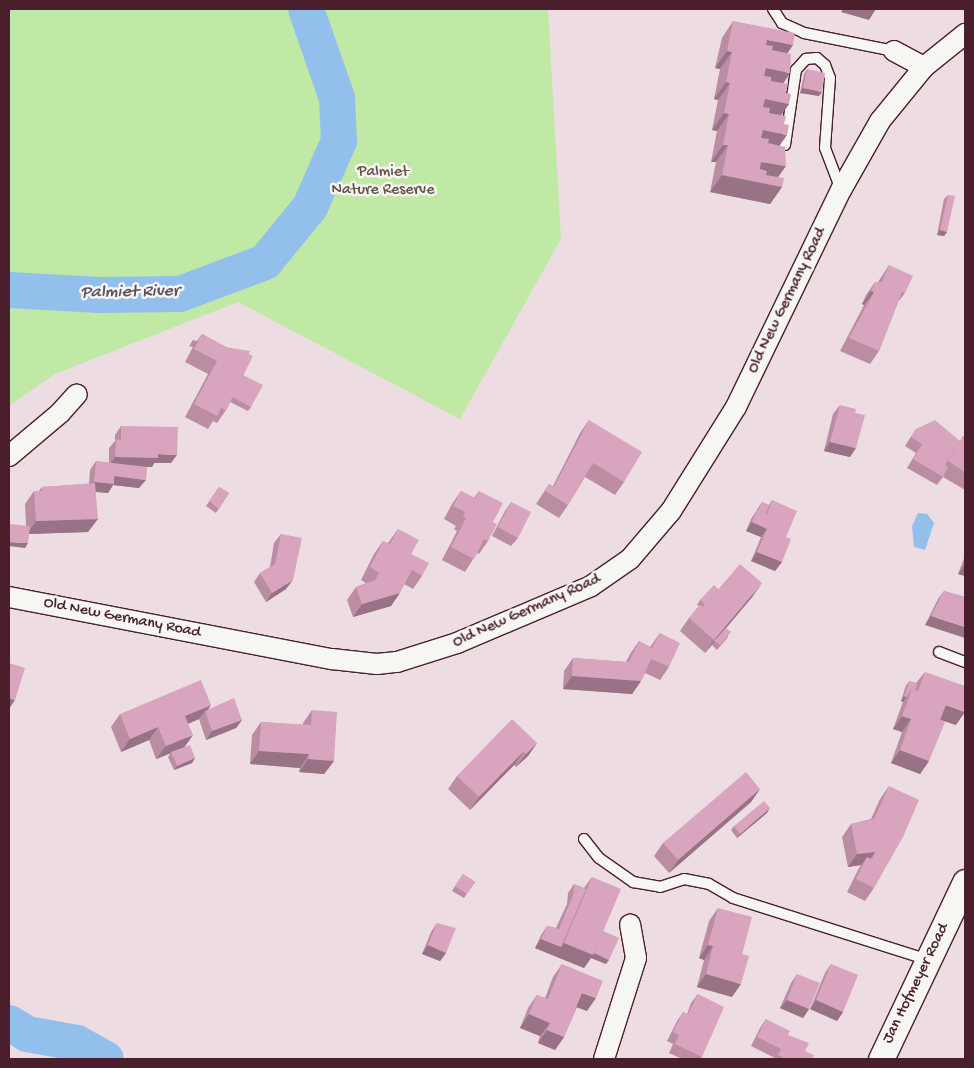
<!DOCTYPE html>
<html>
<head>
<meta charset="utf-8">
<style>
  body { margin:0 }
  #map { position:relative; width:974px; height:1068px; overflow:hidden; background:#eddde2; font-family:"Gochi Hand",sans-serif }
  div>[style] { position:absolute }
  .green>* { inset:0; background:#bfe9a5 }
  .water>* { inset:0; background:#92bfec }
  .river>* { height:36px; margin:-18px; padding:0 18px; transform-origin:18px; border-radius:18px; background:#92bfec }
  .roads { filter:drop-shadow(1px 0 #4a1f2b) drop-shadow(-1px 0 #4a1f2b) drop-shadow(0 1px #4a1f2b) drop-shadow(0 -1px #4a1f2b) }
  .service>* { height:10px; margin:-5px; padding:0 5px; transform-origin:5px; border-radius:5px; background:#f6f6f2 }
  .minor>* { height:20px; margin:-10px; padding:0 10px; transform-origin:10px; border-radius:10px; background:#f6f6f2 }
  .tertiary>* { height:25px; margin:-12.5px; padding:0 12.5px; transform-origin:12.5px; border-radius:12.5px; background:#f6f6f2 }
  .wall>* { inset:0; background:#ba8da3 }
  .shaded-wall>* { inset:0; background:#977385 }
  .building>* { inset:0; background:#d8a4be }
  span { translate:-50% -50%; white-space:nowrap; text-align:center; line-height:1.15; -webkit-text-stroke:5px #f6f6f2; paint-order:stroke }
  .park-label { font-size:16px; color:#67524a }
  .street-label { font-size:16px; color:#4a1f2b }
  .water-label { font-size:18px; color:#604f65; font-style:italic }
  .frame { position:absolute; inset:0; border:10px solid #4a1f2b; pointer-events:none }
</style>
</head>
<body>
<div id="map">
  <div class="green">
    <i style="clip-path:polygon(9px 9px,548px 9px,561px 239px,460px 419px,238px 302px,55px 374px,9px 406px)"></i>
  </div>
  <div class="water">
    <i style="clip-path:polygon(918px 513px,927px 514px,934px 523px,925px 550px,914px 547px,912px 526px)"></i>
  </div>
  <div class="river">
    <i style="left:9px;top:290px;width:90px;rotate:3.2deg"></i>
    <i style="left:99px;top:295px;width:81px;rotate:-0.7deg"></i>
    <i style="left:180px;top:294px;width:91px;rotate:-20.6deg"></i>
    <i style="left:265px;top:262px;width:71px;rotate:-50.7deg"></i>
    <i style="left:310px;top:207px;width:72px;rotate:-66.3deg"></i>
    <i style="left:339px;top:141px;width:43px;rotate:-92.7deg"></i>
    <i style="left:337px;top:98px;width:94px;rotate:-109.2deg"></i>
    <i style="left:9px;top:1023px;width:21px;rotate:31deg"></i>
    <i style="left:27px;top:1034px;width:51px;rotate:10.2deg"></i>
    <i style="left:77px;top:1043px;width:33px;rotate:29deg"></i>
  </div>
  <div class="roads">
    <div class="service">
      <i style="left:773px;top:9px;width:17px;rotate:57deg"></i>
      <i style="left:782px;top:23px;width:24px;rotate:24deg"></i>
      <i style="left:804px;top:33px;width:92px;rotate:11.3deg"></i>
      <i style="left:785px;top:145px;width:76px;rotate:-81.7deg"></i>
      <i style="left:796px;top:70px;width:15px;rotate:-48deg"></i>
      <i style="left:806px;top:59px;width:11px;rotate:-5deg"></i>
      <i style="left:817px;top:58px;width:11px;rotate:41deg"></i>
      <i style="left:825px;top:65px;width:14px;rotate:69deg"></i>
      <i style="left:830px;top:78px;width:70px;rotate:94.1deg"></i>
      <i style="left:825px;top:148px;width:45px;rotate:69.1deg"></i>
      <i style="left:939px;top:652px;width:28px;rotate:21deg"></i>
      <i style="left:584px;top:839px;width:24px;rotate:52deg"></i>
      <i style="left:599px;top:858px;width:42px;rotate:35.2deg"></i>
      <i style="left:633px;top:882px;width:27px;rotate:10deg"></i>
      <i style="left:660px;top:887px;width:25px;rotate:-18deg"></i>
      <i style="left:684px;top:879px;width:25px;rotate:11deg"></i>
      <i style="left:709px;top:884px;width:28px;rotate:30deg"></i>
      <i style="left:733px;top:898px;width:206px;rotate:17.6deg"></i>
    </div>
    <div class="minor">
      <i style="left:894px;top:51px;width:34px;rotate:28deg"></i>
      <i style="left:9px;top:456px;width:67px;rotate:-40.1deg"></i>
      <i style="left:60px;top:413px;width:25px;rotate:-48deg"></i>
      <i style="left:9px;top:597px;width:329px;rotate:10.9deg"></i>
      <i style="left:332px;top:659px;width:45px;rotate:6.3deg"></i>
      <i style="left:377px;top:664px;width:20px;rotate:-6deg"></i>
      <i style="left:397px;top:662px;width:63px;rotate:-17.6deg"></i>
      <i style="left:457px;top:643px;width:146px;rotate:-23deg"></i>
      <i style="left:591px;top:586px;width:47px;rotate:-34.7deg"></i>
      <i style="left:630px;top:559px;width:63px;rotate:-49.5deg"></i>
      <i style="left:671px;top:511px;width:123px;rotate:-58deg"></i>
      <i style="left:736px;top:407px;width:241px;rotate:-64.2deg"></i>
      <i style="left:841px;top:190px;width:79px;rotate:-60.5deg"></i>
      <i style="left:880px;top:121px;width:70px;rotate:-50.8deg"></i>
      <i style="left:924px;top:67px;width:53px;rotate:-38.8deg"></i>
      <i style="left:604px;top:1059px;width:106px;rotate:-72.4deg"></i>
      <i style="left:636px;top:958px;width:34px;rotate:-100deg"></i>
    </div>
    <div class="tertiary">
      <i style="left:881px;top:1059px;width:196px;rotate:-64.6deg"></i>
    </div>
  </div>
  <div class="wall">
    <i style="clip-path:polygon(733px 21px,793px 45px,787px 53px,783px 84px,789px 104px,781px 115px,778px 177px,782px 187px,770px 204px,710px 192px,716px 162px,711px 162px,717px 131px,712px 130px,718px 100px,714px 99px,720px 69px,715px 68px,722px 38px)"></i>
    <i style="clip-path:polygon(807px 69px,819px 96px,800px 93px,804px 74px)"></i>
    <i style="clip-path:polygon(948px 195px,947px 232px,944px 236px,937px 235px,944px 199px)"></i>
    <i style="clip-path:polygon(889px 265px,905px 293px,898px 302px,879px 351px,870px 364px,840px 351px,864px 305px,862px 304px,866px 295px,875px 282px,878px 282px)"></i>
    <i style="clip-path:polygon(202px 334px,225px 347px,249px 354px,243px 375px,251px 407px,248px 411px,230px 402px,226px 410px,217px 423px,213px 421px,208px 429px,185px 417px,208px 374px,185px 362px,193px 347px,189px 346px,193px 340px,197px 341px)"></i>
    <i style="clip-path:polygon(840px 405px,855px 413px,850px 457px,824px 451px,833px 414px)"></i>
    <i style="clip-path:polygon(589px 420px,624px 482px,615px 495px,585px 477px,568px 505px,559px 518px,536px 504px,549px 484px,553px 486px,580px 433px)"></i>
    <i style="clip-path:polygon(121px 426px,171px 463px,154px 463px,152px 467px,144px 467px,139px 488px,113px 485px,108px 493px,95px 492px,88px 532px,29px 534px,25px 548px,26px 526px,25px 504px,34px 491px,39px 491px,42px 487px,89px 484px,90px 470px,96px 461px,109px 463px,109px 448px,115px 441px,115px 435px)"></i>
    <i style="clip-path:polygon(916px 429px,960px 441px,963px 436px,965px 437px,965px 490px,943px 477px,937px 485px,907px 468px,916px 453px,905px 446px)"></i>
    <i style="clip-path:polygon(219px 487px,229px 493px,216px 513px,206px 506px)"></i>
    <i style="clip-path:polygon(461px 491px,474px 498px,479px 491px,493px 522px,488px 541px,479px 554px,477px 553px,465px 572px,442px 560px,457px 531px,454px 529px,456px 526px,444px 519px,452px 504px)"></i>
    <i style="clip-path:polygon(772px 500px,786px 537px,782px 562px,775px 571px,751px 561px,761px 537px,746px 531px,751px 519px,762px 502px,769px 505px)"></i>
    <i style="clip-path:polygon(511px 502px,518px 538px,511px 546px,492px 536px,505px 511px)"></i>
    <i style="clip-path:polygon(398px 529px,411px 554px,422px 576px,413px 589px,404px 584px,391px 606px,353px 617px,347px 600px,356px 587px,366px 583px,361px 580px,374px 554px,383px 541px,388px 543px)"></i>
    <i style="clip-path:polygon(281px 534px,286px 589px,266px 602px,254px 582px,260px 573px,270px 567px,274px 543px)"></i>
    <i style="clip-path:polygon(965px 556px,965px 576px,958px 574px)"></i>
    <i style="clip-path:polygon(718px 589px,753px 596px,726px 628px,728px 637px,717px 650px,712px 645px,705px 653px,680px 631px,689px 618px,699px 606px,697px 605px,700px 600px)"></i>
    <i style="clip-path:polygon(944px 591px,965px 597px,925px 625px,938px 599px)"></i>
    <i style="clip-path:polygon(660px 633px,669px 667px,660px 680px,645px 673px,641px 681px,632px 694px,563px 689px,564px 671px,573px 658px,626px 662px,630px 654px,639px 641px,650px 647px)"></i>
    <i style="clip-path:polygon(925px 672px,956px 725px,940px 720px,929px 761px,920px 774px,891px 763px,902px 732px,893px 729px,903px 702px,901px 701px,906px 685px,910px 681px,916px 683px)"></i>
    <i style="clip-path:polygon(208px 709px,242px 720px,236px 728px,206px 740px,199px 719px,188px 724px,184px 747px,195px 758px,192px 763px,174px 770px,168px 757px,171px 753px,156px 759px,149px 740px,121px 752px,111px 727px,120px 714px)"></i>
    <i style="clip-path:polygon(312px 710px,334px 761px,324px 774px,299px 772px,300px 768px,250px 764px,252px 735px,261px 722px,303px 725px,303px 723px)"></i>
    <i style="clip-path:polygon(537px 743px,528px 756px,516px 767px,514px 765px,470px 810px,448px 789px,457px 776px)"></i>
    <i style="clip-path:polygon(889px 786px,874px 888px,865px 901px,847px 892px,858px 870px,861px 865px,848px 867px,842px 837px,851px 824px,871px 819px,880px 799px)"></i>
    <i style="clip-path:polygon(760px 789px,751px 802px,669px 873px,654px 856px,663px 843px)"></i>
    <i style="clip-path:polygon(767px 813px,737px 838px,731px 830px,734px 826px)"></i>
    <i style="clip-path:polygon(463px 874px,475px 882px,464px 898px,452px 891px)"></i>
    <i style="clip-path:polygon(592px 877px,603px 931px,606px 964px,591px 958px,584px 968px,535px 948px,541px 935px,547px 926px,556px 928px,567px 904px,568px 893px,574px 884px,584px 888px)"></i>
    <i style="clip-path:polygon(718px 908px,742px 954px,732px 997px,697px 987px,704px 960px,699px 958px,709px 921px)"></i>
    <i style="clip-path:polygon(437px 923px,446px 953px,440px 961px,422px 954px,431px 932px)"></i>
    <i style="clip-path:polygon(562px 964px,587px 1011px,577px 1007px,564px 1037px,555px 1050px,538px 1043px,540px 1036px,520px 1028px,528px 1008px,537px 995px,545px 998px,553px 977px)"></i>
    <i style="clip-path:polygon(831px 964px,843px 1012px,837px 1021px,810px 1009px,825px 973px)"></i>
    <i style="clip-path:polygon(797px 974px,809px 1009px,803px 1018px,780px 1008px,791px 983px)"></i>
    <i style="clip-path:polygon(698px 994px,702px 1057px,700px 1059px,682px 1059px,669px 1053px,673px 1044px,667px 1041px,677px 1021px,683px 1012px,687px 1014px,691px 1003px)"></i>
    <i style="clip-path:polygon(766px 1019px,788px 1035px,805px 1051px,812px 1059px,774px 1059px,775px 1058px,751px 1046px,760px 1028px)"></i>
  </div>
  <div class="shaded-wall">
    <i style="clip-path:polygon(843px 9px,876px 9px,869px 20px,841px 12px)"></i>
    <i style="clip-path:polygon(767px 40px,793px 45px,781px 62px,755px 56px)"></i>
    <i style="clip-path:polygon(727px 51px,732px 52px,720px 69px,715px 68px)"></i>
    <i style="clip-path:polygon(766px 68px,790px 73px,779px 90px,754px 85px)"></i>
    <i style="clip-path:polygon(726px 82px,730px 83px,718px 100px,714px 99px)"></i>
    <i style="clip-path:polygon(803px 88px,822px 92px,819px 96px,800px 93px)"></i>
    <i style="clip-path:polygon(765px 99px,789px 104px,777px 121px,753px 116px)"></i>
    <i style="clip-path:polygon(724px 113px,729px 114px,717px 131px,712px 130px)"></i>
    <i style="clip-path:polygon(763px 130px,787px 135px,775px 152px,751px 147px)"></i>
    <i style="clip-path:polygon(723px 145px,728px 145px,716px 162px,711px 162px)"></i>
    <i style="clip-path:polygon(761px 162px,786px 166px,774px 183px,749px 179px)"></i>
    <i style="clip-path:polygon(722px 175px,782px 187px,770px 204px,710px 192px)"></i>
    <i style="clip-path:polygon(940px 230px,947px 232px,944px 236px,937px 235px)"></i>
    <i style="clip-path:polygon(871px 291px,874px 292px,864px 305px,862px 304px)"></i>
    <i style="clip-path:polygon(830px 442px,856px 448px,850px 457px,824px 451px)"></i>
    <i style="clip-path:polygon(158px 454px,177px 455px,171px 463px,154px 463px,152px 467px,109px 466px,115px 457px)"></i>
    <i style="clip-path:polygon(114px 476px,146px 480px,139px 488px,113px 485px,108px 493px,88px 491px,94px 482px)"></i>
    <i style="clip-path:polygon(98px 519px,88px 532px,27px 534px,36px 521px)"></i>
    <i style="clip-path:polygon(752px 522px,767px 529px,761px 537px,746px 531px)"></i>
    <i style="clip-path:polygon(9px 542px,28px 543px,25px 548px,9px 546px)"></i>
    <i style="clip-path:polygon(757px 552px,782px 562px,775px 571px,751px 561px)"></i>
    <i style="clip-path:polygon(965px 564px,965px 576px,958px 574px)"></i>
    <i style="clip-path:polygon(293px 580px,286px 589px,266px 602px,272px 593px)"></i>
    <i style="clip-path:polygon(762px 583px,753px 596px,705px 653px,714px 640px)"></i>
    <i style="clip-path:polygon(400px 593px,391px 606px,353px 617px,362px 604px)"></i>
    <i style="clip-path:polygon(931px 616px,965px 627px,965px 638px,925px 625px)"></i>
    <i style="clip-path:polygon(572px 676px,641px 681px,632px 694px,563px 689px)"></i>
    <i style="clip-path:polygon(904px 696px,906px 697px,903px 702px,901px 701px)"></i>
    <i style="clip-path:polygon(9px 698px,15px 700px,9px 709px)"></i>
    <i style="clip-path:polygon(211px 705px,206px 713px,205px 711px,199px 719px,176px 729px,185px 716px)"></i>
    <i style="clip-path:polygon(946px 705px,965px 712px,956px 725px,936px 718px)"></i>
    <i style="clip-path:polygon(902px 716px,911px 719px,902px 732px,893px 729px)"></i>
    <i style="clip-path:polygon(242px 720px,236px 728px,206px 740px,212px 731px)"></i>
    <i style="clip-path:polygon(158px 727px,149px 740px,121px 752px,130px 739px)"></i>
    <i style="clip-path:polygon(193px 735px,184px 748px,156px 759px,166px 746px)"></i>
    <i style="clip-path:polygon(537px 743px,528px 756px,516px 767px,526px 754px)"></i>
    <i style="clip-path:polygon(900px 750px,929px 761px,920px 774px,891px 763px)"></i>
    <i style="clip-path:polygon(259px 751px,309px 754px,300px 768px,250px 764px)"></i>
    <i style="clip-path:polygon(523px 752px,514px 765px,470px 810px,479px 797px)"></i>
    <i style="clip-path:polygon(195px 758px,192px 763px,174px 770px,177px 766px)"></i>
    <i style="clip-path:polygon(308px 759px,334px 761px,324px 774px,299px 772px)"></i>
    <i style="clip-path:polygon(760px 789px,751px 802px,669px 873px,678px 860px)"></i>
    <i style="clip-path:polygon(770px 808px,767px 813px,737px 838px,740px 834px)"></i>
    <i style="clip-path:polygon(875px 852px,866px 865px,867px 857px,861px 865px,848px 867px,857px 854px)"></i>
    <i style="clip-path:polygon(541px 939px,561px 947px,564px 943px,592px 952px,609px 960px,606px 964px,591px 958px,584px 968px,535px 948px)"></i>
    <i style="clip-path:polygon(428px 945px,446px 953px,440px 961px,422px 954px)"></i>
    <i style="clip-path:polygon(708px 945px,713px 946px,704px 960px,699px 958px)"></i>
    <i style="clip-path:polygon(706px 974px,741px 984px,732px 997px,697px 987px)"></i>
    <i style="clip-path:polygon(582px 993px,596px 998px,587px 1011px,573px 1006px)"></i>
    <i style="clip-path:polygon(787px 1000px,809px 1009px,803px 1018px,780px 1008px)"></i>
    <i style="clip-path:polygon(816px 1000px,843px 1012px,837px 1021px,810px 1009px)"></i>
    <i style="clip-path:polygon(529px 1014px,550px 1023px,540px 1036px,520px 1028px)"></i>
    <i style="clip-path:polygon(547px 1030px,564px 1037px,555px 1050px,538px 1043px)"></i>
  </div>
  <div class="building">
    <i style="clip-path:polygon(733px 21px,795px 33px,793px 45px,767px 40px,766px 45px,773px 46px,772px 50px,791px 54px,790px 73px,766px 68px,764px 76px,771px 77px,771px 81px,788px 84px,786px 93px,791px 94px,789px 104px,765px 99px,763px 107px,770px 108px,769px 113px,786px 116px,784px 124px,789px 125px,787px 135px,763px 130px,761px 138px,769px 139px,768px 143px,785px 147px,786px 166px,761px 162px,760px 169px,767px 171px,766px 175px,784px 178px,782px 187px,722px 175px,728px 145px,723px 145px,729px 114px,724px 113px,730px 83px,726px 82px,732px 52px,727px 51px)"></i>
    <i style="clip-path:polygon(807px 69px,825px 73px,822px 92px,803px 88px)"></i>
    <i style="clip-path:polygon(948px 195px,955px 196px,947px 232px,940px 230px)"></i>
    <i style="clip-path:polygon(889px 265px,913px 276px,905px 293px,902px 292px,879px 351px,849px 338px,874px 292px,871px 291px,875px 282px,882px 282px)"></i>
    <i style="clip-path:polygon(202px 334px,238px 353px,240px 350px,253px 356px,226px 410px,221px 408px,217px 416px,194px 404px,217px 361px,194px 349px)"></i>
    <i style="clip-path:polygon(225px 347px,250px 351px,249px 354px,240px 350px,238px 353px)"></i>
    <i style="clip-path:polygon(243px 375px,263px 385px,251px 407px,232px 397px)"></i>
    <i style="clip-path:polygon(840px 405px,856px 409px,855px 413px,865px 415px,856px 448px,830px 442px)"></i>
    <i style="clip-path:polygon(589px 420px,642px 452px,624px 482px,593px 463px,568px 505px,545px 491px,549px 484px,554px 487px)"></i>
    <i style="clip-path:polygon(935px 420px,960px 441px,945px 465px,948px 467px,943px 477px,913px 459px,922px 444px,911px 437px,916px 429px)"></i>
    <i style="clip-path:polygon(121px 426px,178px 427px,177px 455px,158px 454px,158px 458px,115px 457px,116px 439px,121px 440px)"></i>
    <i style="clip-path:polygon(963px 436px,965px 437px,965px 472px,948px 461px)"></i>
    <i style="clip-path:polygon(96px 461px,147px 467px,146px 480px,114px 476px,114px 484px,94px 482px)"></i>
    <i style="clip-path:polygon(95px 483px,98px 519px,36px 521px,34px 491px,42px 491px,42px 487px)"></i>
    <i style="clip-path:polygon(219px 487px,229px 493px,219px 509px,209px 501px)"></i>
    <i style="clip-path:polygon(461px 491px,475px 498px,479px 491px,503px 503px,493px 522px,497px 524px,488px 541px,484px 539px,474px 559px,451px 547px,466px 518px,463px 516px,465px 512px,453px 506px)"></i>
    <i style="clip-path:polygon(772px 500px,797px 511px,786px 537px,791px 539px,782px 562px,757px 552px,767px 529px,752px 522px,757px 510px,767px 514px)"></i>
    <i style="clip-path:polygon(511px 502px,531px 512px,518px 538px,498px 527px)"></i>
    <i style="clip-path:polygon(762px 502px,769px 505px,766px 514px,758px 511px)"></i>
    <i style="clip-path:polygon(9px 524px,30px 526px,28px 543px,9px 542px)"></i>
    <i style="clip-path:polygon(398px 529px,419px 540px,411px 554px,429px 563px,422px 576px,412px 570px,400px 593px,362px 604px,356px 587px,375px 580px,379px 573px,370px 567px,383px 541px,390px 544px)"></i>
    <i style="clip-path:polygon(281px 534px,302px 538px,293px 580px,272px 593px,260px 573px,275px 564px)"></i>
    <i style="clip-path:polygon(740px 564px,762px 583px,714px 640px,689px 618px,701px 604px,703px 607px)"></i>
    <i style="clip-path:polygon(714px 585px,718px 589px,705px 605px,700px 600px)"></i>
    <i style="clip-path:polygon(944px 591px,965px 597px,965px 627px,931px 616px)"></i>
    <i style="clip-path:polygon(726px 628px,731px 632px,720px 645px,714px 641px)"></i>
    <i style="clip-path:polygon(660px 633px,680px 643px,669px 667px,651px 659px,641px 681px,572px 676px,573px 658px,629px 662px,639px 641px,652px 648px)"></i>
    <i style="clip-path:polygon(9px 663px,25px 668px,15px 700px,9px 698px)"></i>
    <i style="clip-path:polygon(925px 672px,965px 686px,965px 712px,946px 705px,940px 720px,945px 722px,929px 761px,900px 750px,911px 719px,902px 716px,912px 689px,918px 691px)"></i>
    <i style="clip-path:polygon(201px 680px,211px 705px,185px 716px,193px 735px,166px 746px,158px 727px,130px 739px,120px 714px)"></i>
    <i style="clip-path:polygon(910px 681px,917px 684px,915px 690px,912px 689px,906px 697px,904px 696px)"></i>
    <i style="clip-path:polygon(234px 698px,242px 720px,212px 731px,205px 711px)"></i>
    <i style="clip-path:polygon(312px 710px,337px 712px,334px 761px,308px 759px,309px 754px,259px 751px,261px 722px,311px 725px)"></i>
    <i style="clip-path:polygon(512px 719px,537px 743px,526px 754px,523px 752px,479px 797px,457px 776px)"></i>
    <i style="clip-path:polygon(190px 745px,195px 758px,177px 766px,171px 752px)"></i>
    <i style="clip-path:polygon(746px 772px,760px 789px,678px 860px,663px 843px)"></i>
    <i style="clip-path:polygon(889px 786px,919px 800px,903px 837px,874px 888px,856px 879px,867px 857px,872px 859px,875px 852px,857px 854px,851px 824px,874px 819px)"></i>
    <i style="clip-path:polygon(764px 801px,770px 808px,740px 834px,734px 826px)"></i>
    <i style="clip-path:polygon(463px 874px,475px 882px,467px 894px,455px 886px)"></i>
    <i style="clip-path:polygon(592px 877px,621px 889px,593px 955px,564px 943px)"></i>
    <i style="clip-path:polygon(574px 884px,586px 889px,561px 947px,541px 939px,547px 926px,559px 929px,573px 895px)"></i>
    <i style="clip-path:polygon(718px 908px,752px 917px,742px 954px,749px 956px,741px 984px,706px 974px,713px 946px,708px 945px)"></i>
    <i style="clip-path:polygon(437px 923px,456px 928px,446px 953px,428px 945px)"></i>
    <i style="clip-path:polygon(603px 931px,619px 938px,609px 960px,594px 953px)"></i>
    <i style="clip-path:polygon(562px 964px,603px 981px,596px 998px,582px 993px,564px 1037px,547px 1030px,550px 1023px,529px 1014px,537px 995px,548px 999px)"></i>
    <i style="clip-path:polygon(831px 964px,858px 975px,843px 1012px,816px 1000px)"></i>
    <i style="clip-path:polygon(797px 974px,820px 983px,809px 1009px,787px 1000px)"></i>
    <i style="clip-path:polygon(698px 994px,724px 1007px,702px 1057px,675px 1044px,679px 1035px,673px 1032px,683px 1012px,688px 1014px)"></i>
    <i style="clip-path:polygon(766px 1019px,790px 1031px,788px 1035px,809px 1043px,805px 1051px,814px 1055px,812px 1059px,783px 1059px,784px 1058px,778px 1055px,781px 1049px,757px 1037px)"></i>
  </div>
  <div class="park-label">
    <span style="left:383px;top:182px">Palmiet<br>Nature Reserve</span>
  </div>
  <div class="street-label">
    <span style="left:788px;top:301px;rotate:-64deg">Old New Germany Road</span>
    <span style="left:527px;top:612px;rotate:-24deg">Old New Germany Road</span>
    <span style="left:122px;top:619px;rotate:11deg">Old New Germany Road</span>
    <span style="left:917px;top:984px;rotate:-64deg">Jan Hofmeyer Road</span>
  </div>
  <div class="water-label">
    <span style="left:130px;top:293px;rotate:-1deg">Palmiet River</span>
  </div>
  <div class="frame"></div>
</div>
</body>
</html>
